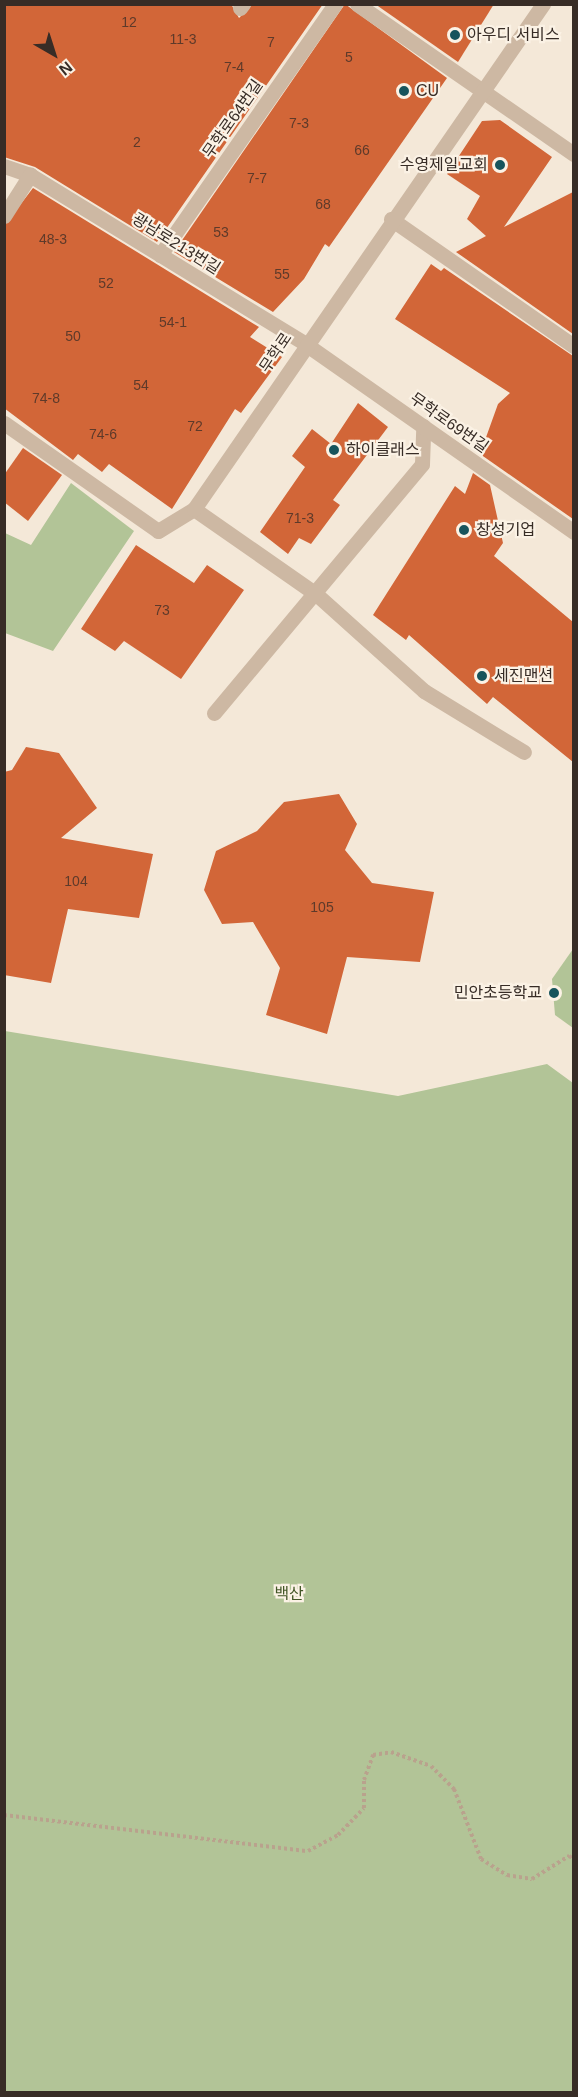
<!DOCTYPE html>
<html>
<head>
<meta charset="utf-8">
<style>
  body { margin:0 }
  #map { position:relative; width:578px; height:2097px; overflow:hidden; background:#f4e8d8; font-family:Helvetica,"Noto Sans KR",sans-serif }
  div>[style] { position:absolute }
  .green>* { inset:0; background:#b2c497 }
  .building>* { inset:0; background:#d26638 }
  .path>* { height:4px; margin-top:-2px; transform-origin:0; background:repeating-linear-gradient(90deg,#b9a28d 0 3px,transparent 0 6px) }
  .lane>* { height:15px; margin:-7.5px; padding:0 7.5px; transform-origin:7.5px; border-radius:7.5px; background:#cdb8a3 }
  .street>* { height:15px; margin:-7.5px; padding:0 7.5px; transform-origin:7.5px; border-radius:7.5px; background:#cdb8a3 }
  .dots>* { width:16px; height:16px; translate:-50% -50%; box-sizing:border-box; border:3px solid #fbf2e5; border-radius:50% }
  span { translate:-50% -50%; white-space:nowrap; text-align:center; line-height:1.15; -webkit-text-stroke:4.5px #fbf2e5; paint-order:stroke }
  .number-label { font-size:14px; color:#5e3a2a }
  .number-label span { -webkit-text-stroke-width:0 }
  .poi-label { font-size:16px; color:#372c26 }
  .left { translate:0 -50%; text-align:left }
  .right { translate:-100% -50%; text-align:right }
  .street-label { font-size:16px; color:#372c26 }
  .park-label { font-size:16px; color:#435727 }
  .frame { position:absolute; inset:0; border:6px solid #372c26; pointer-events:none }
  .north { position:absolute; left:24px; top:24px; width:60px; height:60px; -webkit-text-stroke:4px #fbf2e5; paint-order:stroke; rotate:141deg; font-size:16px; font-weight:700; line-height:24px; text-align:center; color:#372c26 }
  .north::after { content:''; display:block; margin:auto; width:21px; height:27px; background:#372c26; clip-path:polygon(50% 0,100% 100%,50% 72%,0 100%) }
</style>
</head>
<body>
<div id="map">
  <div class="green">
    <i style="clip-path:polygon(71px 483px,134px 531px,53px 651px,5px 633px,5px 533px,31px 545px)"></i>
    <i style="clip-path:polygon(573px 949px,573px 1028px,555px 1015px,552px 979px)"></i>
    <i style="clip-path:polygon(5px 1031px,398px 1096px,547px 1064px,573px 1083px,573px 2092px,5px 2092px)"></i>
  </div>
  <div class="building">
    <i style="clip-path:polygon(4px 4px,231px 4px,239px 18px,253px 4px,323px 4px,157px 242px,35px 167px,4px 157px)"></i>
    <i style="clip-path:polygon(345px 4px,447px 78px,329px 247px,325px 244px,304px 279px,273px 312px,174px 252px)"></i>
    <i style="clip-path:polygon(375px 4px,494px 4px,458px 62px)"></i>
    <i style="clip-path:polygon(500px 120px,552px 157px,504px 227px,573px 192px,573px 334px,456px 252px,486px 236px,467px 219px,480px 196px,447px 174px,482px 121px)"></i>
    <i style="clip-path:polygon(33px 188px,259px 327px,250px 337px,282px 357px,241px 413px,235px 409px,172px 509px,109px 464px,102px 472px,78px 454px,73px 460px,4px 408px,4px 226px)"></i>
    <i style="clip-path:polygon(431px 264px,441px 271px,444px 268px,573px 356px,573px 519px,480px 454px,498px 404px,510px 393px,395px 319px)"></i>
    <i style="clip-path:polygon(358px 403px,388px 427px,333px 500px,340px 505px,311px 544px,299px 538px,288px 554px,260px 532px,305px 467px,292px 456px,312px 429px,331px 444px)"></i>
    <i style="clip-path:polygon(23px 448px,62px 475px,28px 521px,4px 502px,4px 475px)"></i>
    <i style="clip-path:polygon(473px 473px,490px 485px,503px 543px,494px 556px,573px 622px,573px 762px,493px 697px,487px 704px,409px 635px,406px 640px,373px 615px,455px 486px,465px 494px)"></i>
    <i style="clip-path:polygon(136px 545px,194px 583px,207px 565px,244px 590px,181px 679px,124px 641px,115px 651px,81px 629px)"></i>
    <i style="clip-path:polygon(26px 747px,59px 753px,97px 808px,61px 838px,153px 854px,139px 918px,68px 909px,51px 983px,4px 975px,4px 772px,12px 770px)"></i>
    <i style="clip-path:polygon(339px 794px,357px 824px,345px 850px,372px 883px,434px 892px,420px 962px,347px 957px,327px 1034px,266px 1015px,280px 968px,253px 922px,222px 924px,204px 890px,216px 851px,257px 831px,284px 802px)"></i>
  </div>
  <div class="path">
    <i style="left:4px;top:1815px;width:306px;rotate:6.8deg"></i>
    <i style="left:308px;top:1851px;width:34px;rotate:-28deg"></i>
    <i style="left:338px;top:1835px;width:37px;rotate:-46deg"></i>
    <i style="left:364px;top:1808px;width:28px;rotate:-90deg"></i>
    <i style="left:364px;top:1780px;width:27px;rotate:-70deg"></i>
    <i style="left:373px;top:1755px;width:18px;rotate:-9deg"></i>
    <i style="left:391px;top:1752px;width:42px;rotate:19.3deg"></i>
    <i style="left:431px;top:1766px;width:33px;rotate:45deg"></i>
    <i style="left:454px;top:1789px;width:75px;rotate:68.9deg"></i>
    <i style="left:481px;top:1859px;width:31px;rotate:32deg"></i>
    <i style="left:507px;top:1875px;width:25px;rotate:9deg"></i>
    <i style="left:532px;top:1879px;width:44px;rotate:-31.9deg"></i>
    <i style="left:569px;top:1856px;width:6px;rotate:31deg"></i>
  </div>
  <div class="lane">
    <i style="left:240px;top:8px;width:5px;rotate:-53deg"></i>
    <i style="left:160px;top:255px;width:306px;rotate:-55.1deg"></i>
    <i style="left:194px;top:509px;width:149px;rotate:34.9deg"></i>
    <i style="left:316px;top:594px;width:145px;rotate:41.9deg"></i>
    <i style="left:424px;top:691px;width:117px;rotate:31.4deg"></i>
    <i style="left:214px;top:713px;width:324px;rotate:-50.1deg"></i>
    <i style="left:422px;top:464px;width:38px;rotate:-88deg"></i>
  </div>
  <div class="street">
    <i style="left:357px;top:4px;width:264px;rotate:34.7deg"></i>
    <i style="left:4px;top:166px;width:28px;rotate:19deg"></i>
    <i style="left:30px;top:175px;width:321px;rotate:31.5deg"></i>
    <i style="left:304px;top:343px;width:330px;rotate:35deg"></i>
    <i style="left:4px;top:216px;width:49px;rotate:-57.6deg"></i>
    <i style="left:391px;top:219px;width:223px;rotate:34.8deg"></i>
    <i style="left:4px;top:423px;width:188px;rotate:35deg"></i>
    <i style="left:158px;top:531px;width:42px;rotate:-31.4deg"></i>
    <i style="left:194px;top:509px;width:614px;rotate:-55.35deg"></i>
  </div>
  <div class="dots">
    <i style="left:455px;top:35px;background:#17545c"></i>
    <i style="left:404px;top:91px;background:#17545c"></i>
    <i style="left:500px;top:165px;background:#17545c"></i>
    <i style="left:334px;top:450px;background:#17545c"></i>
    <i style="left:464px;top:530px;background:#17545c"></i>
    <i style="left:482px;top:676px;background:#17545c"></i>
    <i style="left:554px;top:993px;background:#17545c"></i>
  </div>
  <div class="number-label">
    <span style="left:129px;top:22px">12</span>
    <span style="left:183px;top:39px">11-3</span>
    <span style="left:271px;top:42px">7</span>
    <span style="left:349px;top:57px">5</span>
    <span style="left:234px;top:67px">7-4</span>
    <span style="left:299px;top:123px">7-3</span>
    <span style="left:137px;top:142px">2</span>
    <span style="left:362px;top:150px">66</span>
    <span style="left:257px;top:178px">7-7</span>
    <span style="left:323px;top:204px">68</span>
    <span style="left:221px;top:232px">53</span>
    <span style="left:53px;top:239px">48-3</span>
    <span style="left:282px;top:274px">55</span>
    <span style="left:106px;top:283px">52</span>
    <span style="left:173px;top:322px">54-1</span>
    <span style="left:73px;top:336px">50</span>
    <span style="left:141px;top:385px">54</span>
    <span style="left:46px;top:398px">74-8</span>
    <span style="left:195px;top:426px">72</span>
    <span style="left:103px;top:434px">74-6</span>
    <span style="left:300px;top:518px">71-3</span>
    <span style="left:162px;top:610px">73</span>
    <span style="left:76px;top:881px">104</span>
    <span style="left:322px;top:907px">105</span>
  </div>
  <div class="poi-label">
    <span class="left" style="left:467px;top:35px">아우디 서비스</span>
    <span class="left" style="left:416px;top:91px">CU</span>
    <span class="right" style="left:488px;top:165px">수영제일교회</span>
    <span class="left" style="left:346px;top:450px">하이클래스</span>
    <span class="left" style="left:476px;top:530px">창성기업</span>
    <span class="left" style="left:494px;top:676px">세진맨션</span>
    <span class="right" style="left:542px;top:993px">민안초등학교</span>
  </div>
  <div class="street-label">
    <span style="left:233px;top:119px;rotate:-55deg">무학로64번길</span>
    <span style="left:176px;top:244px;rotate:32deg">광남로213번길</span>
    <span style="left:276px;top:353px;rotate:-56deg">무학로</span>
    <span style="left:449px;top:423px;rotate:35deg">무학로69번길</span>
  </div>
  <div class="park-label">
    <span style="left:289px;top:1594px">백산</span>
  </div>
  <div class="frame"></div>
  <div class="north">N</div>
</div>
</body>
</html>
